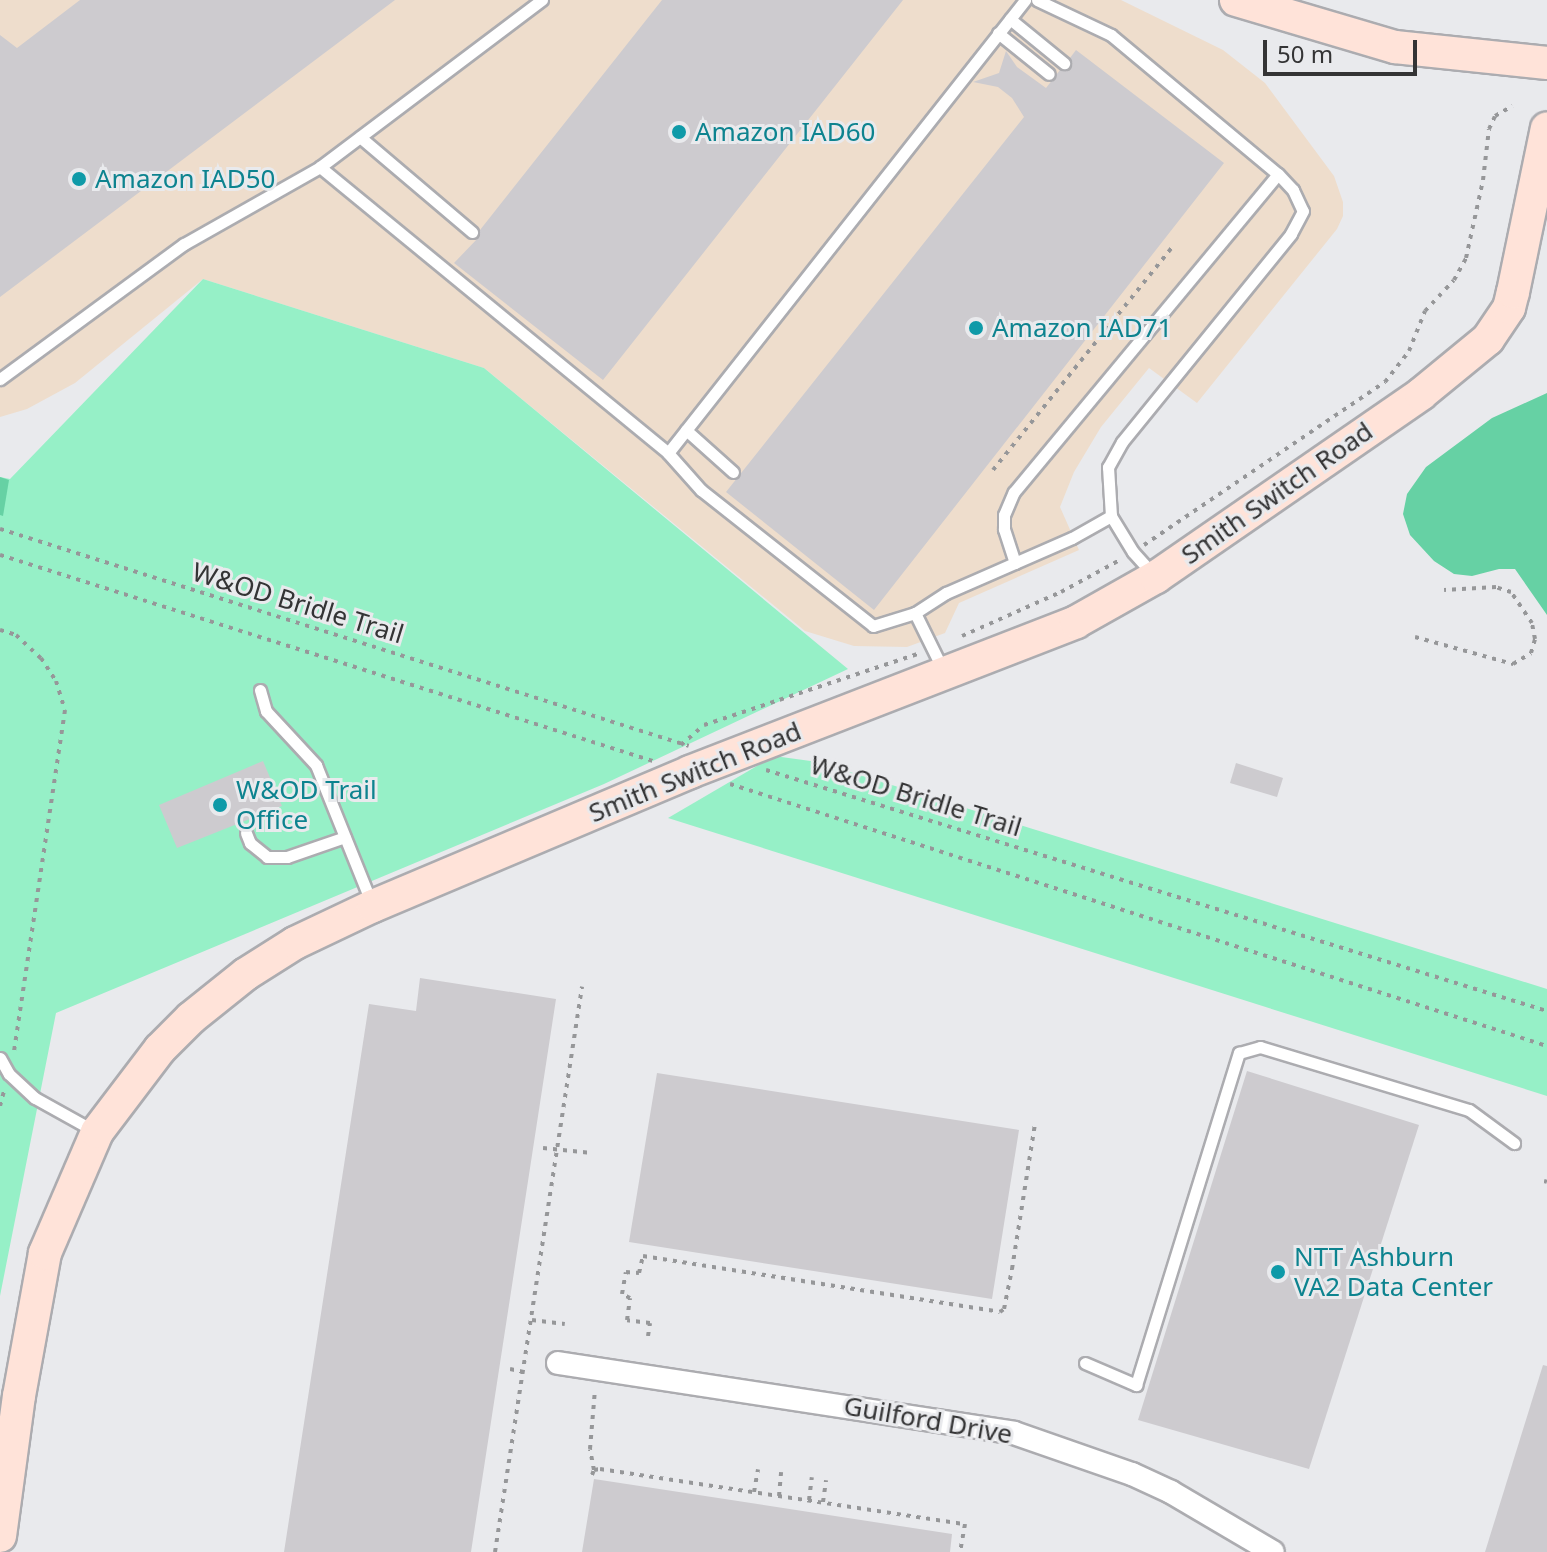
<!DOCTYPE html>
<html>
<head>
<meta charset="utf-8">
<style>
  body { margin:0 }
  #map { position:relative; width:1547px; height:1552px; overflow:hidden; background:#e9eaed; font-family:"Noto Sans",sans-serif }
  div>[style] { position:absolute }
  .industrial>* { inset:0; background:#edc }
  .green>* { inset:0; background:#96f0c7 }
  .forest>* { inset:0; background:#66d1a4 }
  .building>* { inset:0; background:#cdcbcf }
  .path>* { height:4px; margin-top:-2px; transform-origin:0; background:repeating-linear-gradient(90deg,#969799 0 4px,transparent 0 10px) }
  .roads { filter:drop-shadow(2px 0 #acacb0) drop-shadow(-2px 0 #acacb0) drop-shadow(0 2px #acacb0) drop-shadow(0 -2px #acacb0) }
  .lane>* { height:11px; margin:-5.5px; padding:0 5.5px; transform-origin:5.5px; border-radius:5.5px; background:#fff }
  .street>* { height:22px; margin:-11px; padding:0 11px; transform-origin:11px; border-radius:11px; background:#fff }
  .secondary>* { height:32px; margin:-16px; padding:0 16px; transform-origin:16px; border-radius:16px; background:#ffe3d9 }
  .dots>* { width:22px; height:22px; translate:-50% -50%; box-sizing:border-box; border:4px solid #e9eaed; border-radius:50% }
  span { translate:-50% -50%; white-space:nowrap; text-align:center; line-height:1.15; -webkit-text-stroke:6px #e9eaed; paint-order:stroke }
  .culture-label { font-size:26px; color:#0d838f }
  .left { translate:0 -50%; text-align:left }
  .street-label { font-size:26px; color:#343435 }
  .scale { position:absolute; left:1263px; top:40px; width:154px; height:36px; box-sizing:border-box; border:4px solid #343435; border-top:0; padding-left:10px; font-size:24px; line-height:28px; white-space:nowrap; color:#343435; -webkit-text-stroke:6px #e9eaed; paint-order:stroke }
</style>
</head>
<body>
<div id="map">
  <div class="industrial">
    <i style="clip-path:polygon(0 0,1121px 0,1223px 50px,1265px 83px,1334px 176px,1343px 202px,1343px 216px,1337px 229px,1197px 403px,1149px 368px,1101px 427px,1074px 472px,1060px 507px,1079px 550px,959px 603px,945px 633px,907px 647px,854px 646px,805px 631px,484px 368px,203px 279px,75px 383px,27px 409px,0 417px)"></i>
  </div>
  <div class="green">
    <i style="clip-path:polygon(203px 279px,484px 368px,848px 669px,604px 784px,56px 1013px,0 1296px,0 477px,10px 479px)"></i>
    <i style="clip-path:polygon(774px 756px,818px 762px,1547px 989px,1547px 1096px,668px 818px)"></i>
  </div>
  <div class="forest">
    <i style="clip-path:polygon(1547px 393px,1547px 615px,1515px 569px,1499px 569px,1472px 576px,1454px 574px,1434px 561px,1410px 535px,1403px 514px,1407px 494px,1426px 467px,1492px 418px)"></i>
    <i style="clip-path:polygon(0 477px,9px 480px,3px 516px,0 515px)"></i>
  </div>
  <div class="building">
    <i style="clip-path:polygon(80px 0,395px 0,0 297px,0 35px,17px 48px)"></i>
    <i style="clip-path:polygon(662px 0,903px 0,603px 380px,454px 263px,479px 237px,480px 230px)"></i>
    <i style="clip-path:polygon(1076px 50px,1224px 163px,874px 610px,726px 492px,1024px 117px,1012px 98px,998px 87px,973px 82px,999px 73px,1006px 51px,1017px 67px,1046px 88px,1060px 70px,1071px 68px,1070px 58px)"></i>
    <i style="clip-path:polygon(263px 761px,282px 806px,177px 848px,159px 805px)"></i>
    <i style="clip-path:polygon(1236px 763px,1283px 778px,1277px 797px,1230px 783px)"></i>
    <i style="clip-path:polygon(420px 978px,556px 999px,471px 1552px,284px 1552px,369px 1004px,416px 1011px)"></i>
    <i style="clip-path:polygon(1247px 1071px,1419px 1125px,1309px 1469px,1138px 1420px)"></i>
    <i style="clip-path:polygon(657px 1073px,1019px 1130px,992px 1299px,629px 1242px)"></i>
    <i style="clip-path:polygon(1543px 1365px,1547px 1366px,1547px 1552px,1485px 1552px)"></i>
    <i style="clip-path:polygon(594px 1479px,952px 1534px,950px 1552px,582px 1552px)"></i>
  </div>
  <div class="path">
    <i style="left:993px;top:470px;width:289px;rotate:-51.2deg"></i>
    <i style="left:0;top:529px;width:722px;rotate:17.48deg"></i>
    <i style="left:1144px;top:545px;width:291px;rotate:-34.1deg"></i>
    <i style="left:1385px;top:382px;width:39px;rotate:-52deg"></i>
    <i style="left:1409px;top:351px;width:43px;rotate:-68.2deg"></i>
    <i style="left:1425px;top:311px;width:42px;rotate:-46.9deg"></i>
    <i style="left:1454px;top:280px;width:25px;rotate:-61deg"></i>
    <i style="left:1466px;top:258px;width:80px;rotate:-77.7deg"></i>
    <i style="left:1483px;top:180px;width:51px;rotate:-83.3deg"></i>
    <i style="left:1489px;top:129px;width:14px;rotate:-65deg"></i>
    <i style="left:1495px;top:116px;width:20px;rotate:-30deg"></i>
    <i style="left:0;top:555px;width:685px;rotate:17.51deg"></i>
    <i style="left:0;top:630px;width:17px;rotate:17deg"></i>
    <i style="left:16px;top:635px;width:34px;rotate:43deg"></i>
    <i style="left:41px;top:658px;width:27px;rotate:57deg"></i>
    <i style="left:56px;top:681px;width:30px;rotate:73deg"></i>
    <i style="left:65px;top:710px;width:345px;rotate:98.5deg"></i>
    <i style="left:962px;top:636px;width:108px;rotate:-24deg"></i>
    <i style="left:1061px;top:592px;width:67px;rotate:-28.5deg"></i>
    <i style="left:1415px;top:637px;width:102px;rotate:15.4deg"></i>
    <i style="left:1513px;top:664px;width:21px;rotate:-31deg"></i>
    <i style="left:1531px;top:653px;width:15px;rotate:-74deg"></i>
    <i style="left:1535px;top:639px;width:16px;rotate:-101deg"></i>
    <i style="left:1532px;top:623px;width:37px;rotate:-124deg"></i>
    <i style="left:1511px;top:592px;width:16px;rotate:-162deg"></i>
    <i style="left:1496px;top:587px;width:52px;rotate:176.7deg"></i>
    <i style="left:681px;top:745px;width:30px;rotate:-41deg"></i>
    <i style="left:704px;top:725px;width:225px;rotate:-18.4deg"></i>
    <i style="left:766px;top:770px;width:817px;rotate:17.15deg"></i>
    <i style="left:730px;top:784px;width:858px;rotate:17.78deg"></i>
    <i style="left:0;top:1106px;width:16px;rotate:-75deg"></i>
    <i style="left:543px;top:1148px;width:49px;rotate:5.8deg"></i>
    <i style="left:1544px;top:1181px;width:3px;rotate:18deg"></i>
    <i style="left:532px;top:1320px;width:33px;rotate:7deg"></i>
    <i style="left:648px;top:1336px;width:13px;rotate:-81deg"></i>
    <i style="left:650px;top:1323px;width:23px;rotate:-173deg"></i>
    <i style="left:627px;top:1320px;width:22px;rotate:-82deg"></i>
    <i style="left:630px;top:1298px;width:9px;rotate:-153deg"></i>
    <i style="left:622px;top:1294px;width:22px;rotate:-80deg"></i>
    <i style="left:626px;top:1272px;width:13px;rotate:4deg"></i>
    <i style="left:639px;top:1273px;width:17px;rotate:-77deg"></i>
    <i style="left:643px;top:1256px;width:361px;rotate:8.9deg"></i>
    <i style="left:1000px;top:1312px;width:5px;rotate:-37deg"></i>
    <i style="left:1004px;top:1309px;width:41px;rotate:-78.7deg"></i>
    <i style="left:1012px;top:1269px;width:148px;rotate:-81deg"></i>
    <i style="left:510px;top:1369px;width:14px;rotate:12deg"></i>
    <i style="left:594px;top:1470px;width:21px;rotate:-101deg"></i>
    <i style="left:590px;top:1449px;width:60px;rotate:-85.2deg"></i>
    <i style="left:592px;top:1475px;width:5px;rotate:-68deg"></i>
    <i style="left:594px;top:1470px;width:6px;rotate:-9deg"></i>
    <i style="left:600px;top:1469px;width:369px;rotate:8.6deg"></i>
    <i style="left:965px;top:1524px;width:28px;rotate:100deg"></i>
    <i style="left:754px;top:1492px;width:23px;rotate:-80deg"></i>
    <i style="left:779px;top:1496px;width:24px;rotate:-85deg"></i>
    <i style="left:809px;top:1500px;width:23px;rotate:-83deg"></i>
    <i style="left:823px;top:1502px;width:22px;rotate:-82deg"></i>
    <i style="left:495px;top:1552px;width:572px;rotate:-81.25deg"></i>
  </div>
  <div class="roads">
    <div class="lane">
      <i style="left:1037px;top:0;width:82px;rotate:25.3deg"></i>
      <i style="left:1111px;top:35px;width:217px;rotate:39.8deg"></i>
      <i style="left:1278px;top:174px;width:22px;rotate:47deg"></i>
      <i style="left:1293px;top:190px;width:23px;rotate:65deg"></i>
      <i style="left:1303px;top:211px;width:26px;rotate:118deg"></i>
      <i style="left:1291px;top:234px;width:268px;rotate:129.1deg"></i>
      <i style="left:1122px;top:442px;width:29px;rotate:119deg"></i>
      <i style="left:1108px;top:467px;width:49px;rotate:86.5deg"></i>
      <i style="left:1111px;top:516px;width:42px;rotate:58.6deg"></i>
      <i style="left:1133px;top:552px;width:30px;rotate:48deg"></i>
      <i style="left:1010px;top:19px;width:70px;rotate:39.2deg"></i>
      <i style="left:998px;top:33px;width:65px;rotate:38.8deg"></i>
      <i style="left:360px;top:137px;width:147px;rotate:40.3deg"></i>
      <i style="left:320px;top:167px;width:278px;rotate:-37deg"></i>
      <i style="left:0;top:379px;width:228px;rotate:-36.3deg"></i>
      <i style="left:184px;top:244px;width:156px;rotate:-29.5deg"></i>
      <i style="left:320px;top:167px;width:450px;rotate:39.4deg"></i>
      <i style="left:668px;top:453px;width:50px;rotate:48.3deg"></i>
      <i style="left:701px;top:490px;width:219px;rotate:38.3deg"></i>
      <i style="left:873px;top:626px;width:44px;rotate:-17.2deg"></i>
      <i style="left:915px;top:613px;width:64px;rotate:63.8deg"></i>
      <i style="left:686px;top:430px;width:63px;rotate:41.8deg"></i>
      <i style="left:668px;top:453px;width:577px;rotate:-51.76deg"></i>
      <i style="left:1015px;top:563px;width:36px;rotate:-108deg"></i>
      <i style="left:1004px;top:529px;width:14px;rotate:-90deg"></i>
      <i style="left:1004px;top:515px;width:25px;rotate:-67deg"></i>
      <i style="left:1014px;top:492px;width:413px;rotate:-50.3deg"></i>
      <i style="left:915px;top:613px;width:37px;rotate:-33deg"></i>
      <i style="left:946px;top:593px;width:137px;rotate:-23.6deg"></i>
      <i style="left:1072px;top:538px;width:45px;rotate:-29.4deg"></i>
      <i style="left:260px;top:690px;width:22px;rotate:74deg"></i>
      <i style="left:266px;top:711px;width:74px;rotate:47.2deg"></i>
      <i style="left:316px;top:765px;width:148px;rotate:68.1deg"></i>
      <i style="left:246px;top:833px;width:11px;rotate:68deg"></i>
      <i style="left:250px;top:843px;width:22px;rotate:39deg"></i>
      <i style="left:267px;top:857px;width:20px"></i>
      <i style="left:287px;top:857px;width:61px;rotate:-19deg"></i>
      <i style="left:0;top:1058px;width:18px;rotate:61deg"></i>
      <i style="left:9px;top:1074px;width:35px;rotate:43deg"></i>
      <i style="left:35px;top:1098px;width:70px;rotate:29.1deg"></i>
      <i style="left:1085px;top:1363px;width:56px;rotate:23.3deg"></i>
      <i style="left:1136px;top:1385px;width:348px;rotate:-72.8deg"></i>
      <i style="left:1239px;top:1053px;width:22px;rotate:-16deg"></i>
      <i style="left:1260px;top:1047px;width:218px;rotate:16.8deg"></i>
      <i style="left:1469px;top:1110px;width:56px;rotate:36.3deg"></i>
    </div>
    <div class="street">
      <i style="left:558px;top:1363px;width:461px;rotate:8.7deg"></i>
      <i style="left:1014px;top:1433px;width:125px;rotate:19.2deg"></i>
      <i style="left:1132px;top:1474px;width:43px;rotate:24.8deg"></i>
      <i style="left:1171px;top:1492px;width:118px;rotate:30.5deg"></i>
    </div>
    <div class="secondary">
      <i style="left:1236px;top:0;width:166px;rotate:16.5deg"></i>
      <i style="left:1395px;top:47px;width:153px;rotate:6deg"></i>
      <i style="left:0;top:1536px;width:141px;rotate:-82.3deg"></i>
      <i style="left:19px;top:1396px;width:145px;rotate:-79.7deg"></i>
      <i style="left:45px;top:1253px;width:132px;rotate:-66.7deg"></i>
      <i style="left:97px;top:1132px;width:104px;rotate:-52.8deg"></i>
      <i style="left:160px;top:1049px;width:44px;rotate:-45deg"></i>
      <i style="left:191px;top:1018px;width:70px;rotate:-38.7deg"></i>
      <i style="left:246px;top:974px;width:58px;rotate:-32.3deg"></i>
      <i style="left:295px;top:943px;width:86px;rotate:-25.4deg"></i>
      <i style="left:373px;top:906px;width:344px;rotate:-22.9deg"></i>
      <i style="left:690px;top:772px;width:414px;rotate:-21.2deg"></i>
      <i style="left:1076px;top:622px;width:92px;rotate:-29.4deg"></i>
      <i style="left:1156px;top:577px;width:322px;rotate:-34.6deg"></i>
      <i style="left:1421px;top:394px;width:87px;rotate:-39.4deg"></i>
      <i style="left:1488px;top:339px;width:37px;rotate:-56deg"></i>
      <i style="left:1509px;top:308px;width:16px;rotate:-76deg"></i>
      <i style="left:1513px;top:292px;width:167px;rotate:-78.3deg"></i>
    </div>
  </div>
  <div class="dots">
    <i style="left:679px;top:132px;background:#0f9aa8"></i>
    <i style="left:79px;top:179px;background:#0f9aa8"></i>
    <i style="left:976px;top:328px;background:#0f9aa8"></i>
    <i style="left:220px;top:805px;background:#0f9aa8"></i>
    <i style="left:1278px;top:1272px;background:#0f9aa8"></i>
  </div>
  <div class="culture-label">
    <span class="left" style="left:695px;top:132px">Amazon IAD60</span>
    <span class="left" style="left:95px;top:179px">Amazon IAD50</span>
    <span class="left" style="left:992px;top:328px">Amazon IAD71</span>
    <span class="left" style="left:236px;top:805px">W&amp;OD Trail<br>Office</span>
    <span class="left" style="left:1294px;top:1272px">NTT Ashburn<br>VA2 Data Center</span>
  </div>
  <div class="street-label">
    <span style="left:1277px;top:493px;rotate:-35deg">Smith Switch Road</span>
    <span style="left:298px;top:603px;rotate:17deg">W&amp;OD Bridle Trail</span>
    <span style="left:695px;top:772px;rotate:-22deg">Smith Switch Road</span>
    <span style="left:916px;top:796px;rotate:17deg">W&amp;OD Bridle Trail</span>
    <span style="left:928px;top:1420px;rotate:10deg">Guilford Drive</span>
  </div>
  <div class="scale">50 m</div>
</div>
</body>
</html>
